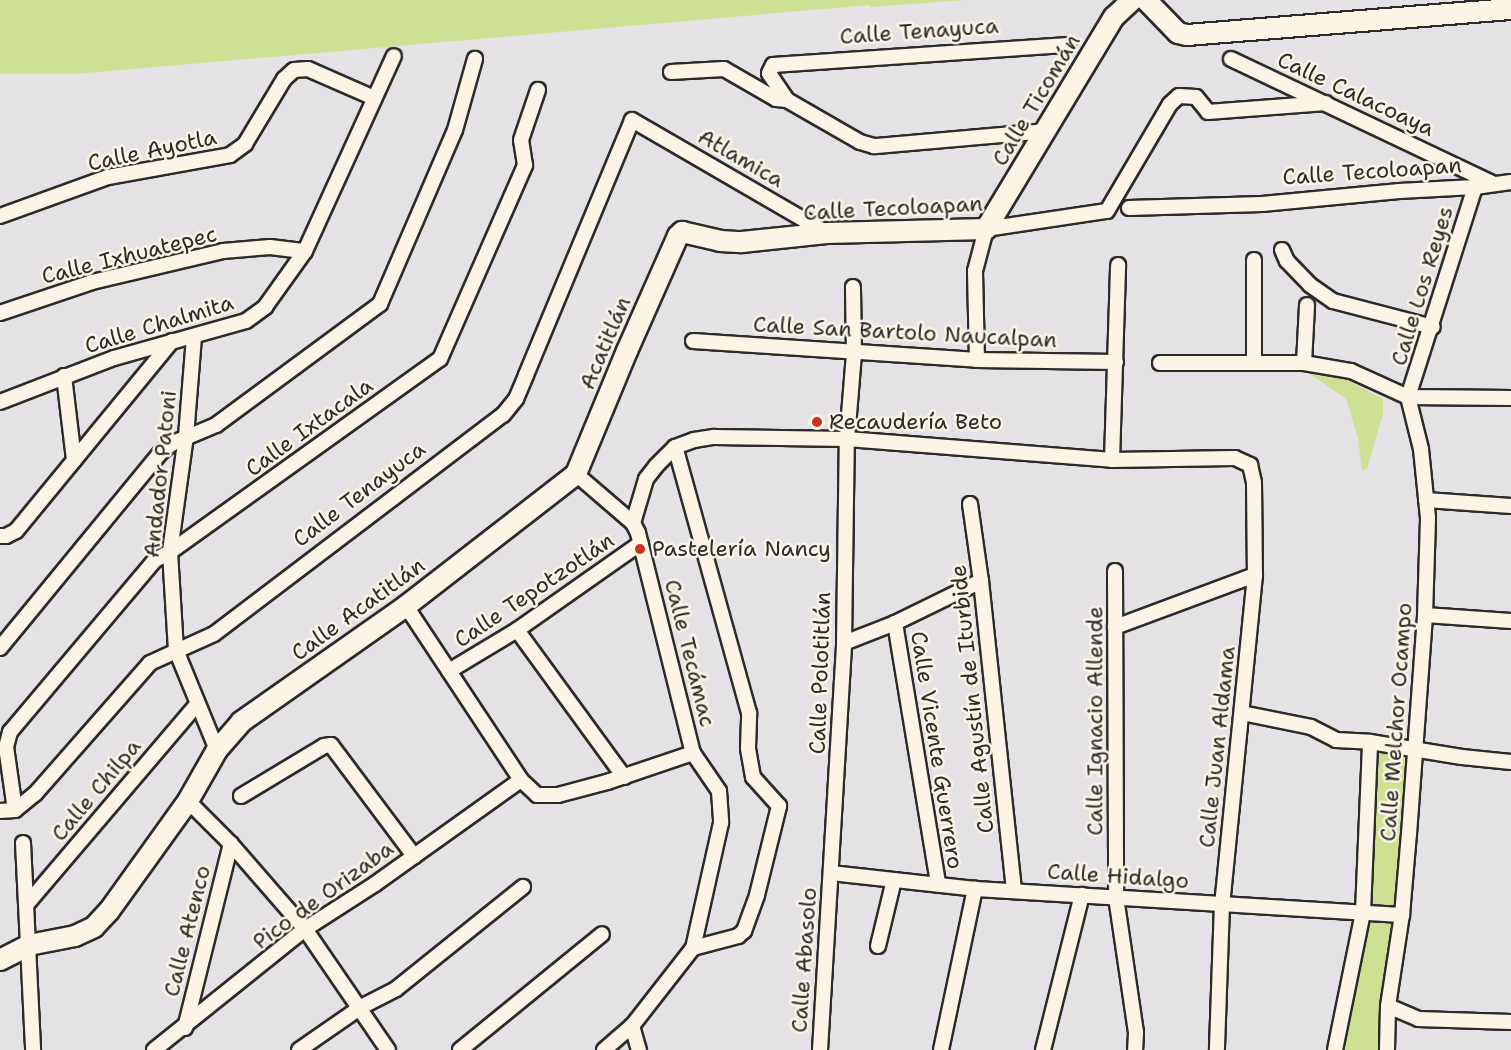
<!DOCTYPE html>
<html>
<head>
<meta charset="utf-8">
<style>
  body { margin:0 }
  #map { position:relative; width:1511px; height:1050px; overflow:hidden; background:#e4e2e5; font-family:"Shantell Sans",sans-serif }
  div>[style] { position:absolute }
  .green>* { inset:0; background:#cde094 }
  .roads { filter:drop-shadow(2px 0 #2b2b2b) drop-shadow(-2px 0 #2b2b2b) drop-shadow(0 2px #2b2b2b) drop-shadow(0 -2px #2b2b2b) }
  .street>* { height:14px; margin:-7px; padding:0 7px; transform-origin:7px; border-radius:7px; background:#fcf5e5 }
  .secondary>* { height:20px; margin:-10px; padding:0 10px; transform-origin:10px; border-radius:10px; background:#fcf5e5 }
  .dots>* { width:16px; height:16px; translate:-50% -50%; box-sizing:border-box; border:3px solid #fcf5e5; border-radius:50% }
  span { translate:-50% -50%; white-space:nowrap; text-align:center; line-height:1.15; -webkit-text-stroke:5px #fcf5e5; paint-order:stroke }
  .street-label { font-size:22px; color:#2b2b2b }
  .poi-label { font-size:22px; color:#2b2b2b }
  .left { translate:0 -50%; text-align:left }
</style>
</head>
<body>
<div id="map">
  <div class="green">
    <i style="clip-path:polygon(0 0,966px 0,870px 7px,870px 5px,75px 74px,0 74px)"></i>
    <i style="clip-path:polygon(1304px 370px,1337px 375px,1383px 399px,1383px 414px,1367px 469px,1362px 470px,1358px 438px,1346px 399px)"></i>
    <i style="clip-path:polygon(1370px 742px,1416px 750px,1387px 1050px,1335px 1050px,1363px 912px)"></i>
  </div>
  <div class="roads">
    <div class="street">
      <i style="left:1231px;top:59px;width:291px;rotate:25.4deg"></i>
      <i style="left:671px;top:72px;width:53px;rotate:-3.2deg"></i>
      <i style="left:724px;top:69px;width:60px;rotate:30deg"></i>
      <i style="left:776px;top:99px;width:11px;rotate:5deg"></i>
      <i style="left:1047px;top:131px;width:174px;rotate:175deg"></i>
      <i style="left:874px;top:146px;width:15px;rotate:-164deg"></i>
      <i style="left:860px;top:142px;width:84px;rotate:-150.1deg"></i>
      <i style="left:787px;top:100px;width:32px;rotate:-124deg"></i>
      <i style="left:769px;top:73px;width:9px;rotate:-63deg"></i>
      <i style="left:773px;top:65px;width:296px;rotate:-3.9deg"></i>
      <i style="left:1129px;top:208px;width:133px;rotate:-1.7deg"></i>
      <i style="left:1262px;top:204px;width:138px;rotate:-5.4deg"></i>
      <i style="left:1399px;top:191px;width:76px;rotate:-3deg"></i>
      <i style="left:1475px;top:187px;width:36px;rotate:-8deg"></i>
      <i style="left:0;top:216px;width:115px;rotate:-19.9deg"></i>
      <i style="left:108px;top:177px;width:124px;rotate:-10.2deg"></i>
      <i style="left:230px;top:155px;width:19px;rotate:-36deg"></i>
      <i style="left:245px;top:144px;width:76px;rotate:-59deg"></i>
      <i style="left:284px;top:79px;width:13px;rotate:-42deg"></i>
      <i style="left:294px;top:70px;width:14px;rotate:-4deg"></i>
      <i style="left:308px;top:69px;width:72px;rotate:23.7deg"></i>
      <i style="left:1282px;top:250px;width:12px;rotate:66deg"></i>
      <i style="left:1287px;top:261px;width:33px;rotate:46deg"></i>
      <i style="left:1310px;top:285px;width:28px;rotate:35deg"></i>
      <i style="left:1333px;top:301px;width:103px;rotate:14.6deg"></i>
      <i style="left:1254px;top:260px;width:102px;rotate:90deg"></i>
      <i style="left:0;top:313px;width:97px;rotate:-18.6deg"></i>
      <i style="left:92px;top:282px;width:135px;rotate:-13.3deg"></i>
      <i style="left:223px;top:251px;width:47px;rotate:-4.9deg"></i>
      <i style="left:270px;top:247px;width:35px;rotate:7deg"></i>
      <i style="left:194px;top:337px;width:99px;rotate:94.6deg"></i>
      <i style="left:186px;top:436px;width:117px;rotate:97.9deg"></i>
      <i style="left:170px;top:552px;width:98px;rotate:86.5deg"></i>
      <i style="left:176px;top:650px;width:108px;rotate:67.7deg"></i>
      <i style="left:693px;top:341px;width:285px;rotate:3.8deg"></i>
      <i style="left:977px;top:360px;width:139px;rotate:0.8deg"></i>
      <i style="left:977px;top:360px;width:89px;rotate:-91.3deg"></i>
      <i style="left:975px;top:271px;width:43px;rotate:-75.3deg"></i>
      <i style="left:986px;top:229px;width:122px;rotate:-8.5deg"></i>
      <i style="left:1107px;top:211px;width:124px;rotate:-59.5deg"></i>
      <i style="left:1170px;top:104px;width:12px;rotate:-42deg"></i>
      <i style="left:1179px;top:96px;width:17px;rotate:3deg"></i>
      <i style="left:1196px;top:97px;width:19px;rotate:51deg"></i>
      <i style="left:1208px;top:112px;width:118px;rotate:-4.4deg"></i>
      <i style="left:1160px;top:363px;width:144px"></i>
      <i style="left:1304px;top:363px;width:48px;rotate:9.7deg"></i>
      <i style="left:1351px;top:371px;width:63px;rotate:24.5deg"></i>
      <i style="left:1408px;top:397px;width:103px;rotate:0.6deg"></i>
      <i style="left:1304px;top:363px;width:58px;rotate:-87deg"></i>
      <i style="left:64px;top:376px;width:85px;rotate:83.2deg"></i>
      <i style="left:0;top:402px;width:122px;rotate:-21.1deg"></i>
      <i style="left:114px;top:358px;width:137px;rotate:-15.7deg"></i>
      <i style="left:246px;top:321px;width:24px;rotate:-36deg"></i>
      <i style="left:265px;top:307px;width:69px;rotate:-54.5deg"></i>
      <i style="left:305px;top:251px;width:214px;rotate:-65.5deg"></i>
      <i style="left:1112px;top:460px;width:195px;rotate:-88.2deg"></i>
      <i style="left:576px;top:474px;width:75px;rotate:40.7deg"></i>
      <i style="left:633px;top:523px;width:11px;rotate:63deg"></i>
      <i style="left:638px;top:533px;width:227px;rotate:76deg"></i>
      <i style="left:693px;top:753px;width:46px;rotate:55.6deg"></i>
      <i style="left:719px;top:791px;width:32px;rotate:86deg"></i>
      <i style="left:721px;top:823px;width:128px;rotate:102.6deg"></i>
      <i style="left:1426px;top:500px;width:85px;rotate:4deg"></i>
      <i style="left:970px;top:504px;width:78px;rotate:81.9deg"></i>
      <i style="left:981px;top:581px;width:311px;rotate:83.9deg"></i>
      <i style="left:633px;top:523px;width:46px;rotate:-73.5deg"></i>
      <i style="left:646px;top:479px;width:16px;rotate:-52deg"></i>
      <i style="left:656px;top:466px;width:27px;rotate:-45deg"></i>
      <i style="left:675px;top:447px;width:20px;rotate:-20deg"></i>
      <i style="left:694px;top:440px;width:20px;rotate:-9deg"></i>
      <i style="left:714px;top:437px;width:133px;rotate:0.9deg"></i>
      <i style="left:847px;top:439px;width:266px;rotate:4.5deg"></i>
      <i style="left:1112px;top:460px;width:123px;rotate:-0.9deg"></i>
      <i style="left:1235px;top:458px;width:17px;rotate:25deg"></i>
      <i style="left:1250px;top:465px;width:18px;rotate:77deg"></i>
      <i style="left:1254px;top:483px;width:92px;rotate:89.4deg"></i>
      <i style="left:1255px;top:575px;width:331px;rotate:95.7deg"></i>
      <i style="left:1222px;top:904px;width:146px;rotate:92deg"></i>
      <i style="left:0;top:536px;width:6px"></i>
      <i style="left:6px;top:536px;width:11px;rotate:-27deg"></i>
      <i style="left:16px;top:531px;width:246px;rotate:-50.6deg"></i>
      <i style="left:1115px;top:571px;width:326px;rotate:89.8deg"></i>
      <i style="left:1116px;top:897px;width:137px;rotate:81.6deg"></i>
      <i style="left:1136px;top:1033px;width:17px;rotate:93deg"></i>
      <i style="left:406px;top:606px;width:209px;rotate:56.5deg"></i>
      <i style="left:521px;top:780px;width:22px;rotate:43deg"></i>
      <i style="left:537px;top:795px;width:21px"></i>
      <i style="left:558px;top:795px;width:51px;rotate:-14.9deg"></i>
      <i style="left:607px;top:782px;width:91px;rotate:-18.6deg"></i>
      <i style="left:1425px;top:615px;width:86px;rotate:4deg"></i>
      <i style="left:895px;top:623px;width:265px;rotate:80.6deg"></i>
      <i style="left:1115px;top:627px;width:149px;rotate:-20.4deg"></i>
      <i style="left:517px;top:630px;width:182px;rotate:53.9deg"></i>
      <i style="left:844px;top:643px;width:55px;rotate:-21.4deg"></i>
      <i style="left:895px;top:623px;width:96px;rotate:-26deg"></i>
      <i style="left:0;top:648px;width:254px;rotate:-50.6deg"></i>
      <i style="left:161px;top:452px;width:15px;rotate:-37deg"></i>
      <i style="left:173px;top:443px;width:47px;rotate:-22.7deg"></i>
      <i style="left:216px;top:425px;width:204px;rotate:-36.4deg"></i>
      <i style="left:380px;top:304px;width:189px;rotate:-66.7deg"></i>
      <i style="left:455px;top:130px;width:74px;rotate:-74.3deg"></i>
      <i style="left:449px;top:671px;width:79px;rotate:-31.1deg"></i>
      <i style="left:517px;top:630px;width:151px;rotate:-35.1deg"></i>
      <i style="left:1242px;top:713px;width:70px;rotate:11.5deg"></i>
      <i style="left:1311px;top:727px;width:28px;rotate:27deg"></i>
      <i style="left:1336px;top:740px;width:34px;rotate:3deg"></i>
      <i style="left:1370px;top:742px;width:93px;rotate:9.3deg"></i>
      <i style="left:1462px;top:757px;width:49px;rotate:5.8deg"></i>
      <i style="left:241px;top:796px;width:97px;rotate:-31.1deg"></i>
      <i style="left:324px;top:746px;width:7px;rotate:-8deg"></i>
      <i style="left:331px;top:745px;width:139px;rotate:53.2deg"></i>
      <i style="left:188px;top:801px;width:61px;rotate:45deg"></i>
      <i style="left:231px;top:844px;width:113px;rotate:49deg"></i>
      <i style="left:305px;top:929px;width:147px;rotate:55.6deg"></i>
      <i style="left:15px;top:810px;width:64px;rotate:-98.1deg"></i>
      <i style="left:6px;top:747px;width:16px;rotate:-75deg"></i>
      <i style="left:10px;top:732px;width:225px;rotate:-49.9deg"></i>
      <i style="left:155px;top:560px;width:17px;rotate:-28deg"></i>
      <i style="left:170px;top:552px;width:332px;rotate:-35.6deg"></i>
      <i style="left:440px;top:359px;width:212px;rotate:-66.3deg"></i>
      <i style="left:525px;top:165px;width:25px;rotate:-99deg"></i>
      <i style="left:521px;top:140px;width:53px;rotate:-71.2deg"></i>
      <i style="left:0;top:811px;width:15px;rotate:-4deg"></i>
      <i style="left:15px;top:810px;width:26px;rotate:-39deg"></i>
      <i style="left:35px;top:794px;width:174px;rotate:-48.7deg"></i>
      <i style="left:150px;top:663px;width:70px;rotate:-24.4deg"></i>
      <i style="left:214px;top:634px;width:363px;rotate:-37.2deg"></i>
      <i style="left:503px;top:415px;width:21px;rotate:-51deg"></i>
      <i style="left:516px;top:399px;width:26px;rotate:-67deg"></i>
      <i style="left:526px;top:375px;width:276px;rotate:-67.4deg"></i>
      <i style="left:632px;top:120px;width:225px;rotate:30.1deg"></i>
      <i style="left:23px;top:843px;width:207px;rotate:87.2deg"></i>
      <i style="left:831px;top:873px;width:145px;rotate:6.3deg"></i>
      <i style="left:975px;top:889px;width:428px;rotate:3.5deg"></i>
      <i style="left:27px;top:904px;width:262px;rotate:-49.6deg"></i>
      <i style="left:878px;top:946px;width:68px;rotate:-76.4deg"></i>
      <i style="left:1388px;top:1006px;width:33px;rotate:23deg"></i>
      <i style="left:1418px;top:1019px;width:93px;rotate:1.8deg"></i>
      <i style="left:632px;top:1026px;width:25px;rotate:74deg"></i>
      <i style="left:185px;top:1028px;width:190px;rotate:-76deg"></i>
      <i style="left:154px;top:1050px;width:193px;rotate:-38.7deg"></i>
      <i style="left:305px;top:929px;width:83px;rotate:-32.7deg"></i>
      <i style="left:375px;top:884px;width:179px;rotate:-35.5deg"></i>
      <i style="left:299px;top:1050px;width:75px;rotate:-34.7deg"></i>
      <i style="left:361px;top:1007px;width:39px;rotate:-27deg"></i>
      <i style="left:396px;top:989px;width:163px;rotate:-38.8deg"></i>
      <i style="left:460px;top:1050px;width:183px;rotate:-39.2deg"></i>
      <i style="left:604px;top:1050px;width:37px;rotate:-41deg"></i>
      <i style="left:632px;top:1026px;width:99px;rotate:-52deg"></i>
      <i style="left:693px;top:948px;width:47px;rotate:-14.9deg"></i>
      <i style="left:738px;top:936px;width:8px;rotate:-40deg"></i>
      <i style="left:744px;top:931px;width:38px;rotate:-70deg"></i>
      <i style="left:757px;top:895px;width:92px;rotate:-76.1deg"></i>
      <i style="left:779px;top:806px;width:39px;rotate:-132deg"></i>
      <i style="left:753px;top:777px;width:29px;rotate:-100deg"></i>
      <i style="left:748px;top:748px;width:35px;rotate:-88deg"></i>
      <i style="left:749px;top:713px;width:276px;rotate:-105.5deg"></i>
      <i style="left:820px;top:1050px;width:408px;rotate:-86.6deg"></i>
      <i style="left:844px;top:643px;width:204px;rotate:-89.2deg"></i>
      <i style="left:847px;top:439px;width:86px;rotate:-85.3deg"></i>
      <i style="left:854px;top:353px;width:66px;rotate:-90.9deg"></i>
      <i style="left:941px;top:1050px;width:165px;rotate:-78.1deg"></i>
      <i style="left:1043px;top:1050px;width:160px;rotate:-75.9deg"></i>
      <i style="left:1335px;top:1050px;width:141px;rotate:-78.5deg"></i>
      <i style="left:1363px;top:912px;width:170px;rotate:-87.6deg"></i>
      <i style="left:1387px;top:1050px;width:44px;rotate:-88.7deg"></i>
      <i style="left:1388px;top:1006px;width:92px;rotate:-81.3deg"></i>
      <i style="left:1402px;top:915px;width:81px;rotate:-85.1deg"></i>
      <i style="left:1409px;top:834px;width:220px;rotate:-85.8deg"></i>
      <i style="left:1425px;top:615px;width:97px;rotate:-88.2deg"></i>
      <i style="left:1428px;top:518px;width:69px;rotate:-95.8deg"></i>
      <i style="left:1421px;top:449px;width:54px;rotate:-104deg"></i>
      <i style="left:1408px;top:397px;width:220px;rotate:-72.3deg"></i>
    </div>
    <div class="secondary">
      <i style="left:1146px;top:0;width:46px;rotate:45.9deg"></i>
      <i style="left:1178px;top:33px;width:9px;rotate:13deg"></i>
      <i style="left:1187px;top:35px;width:325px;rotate:-4.6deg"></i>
      <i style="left:0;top:960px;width:33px;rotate:-27deg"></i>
      <i style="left:29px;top:945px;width:47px;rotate:-11.1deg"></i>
      <i style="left:75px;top:936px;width:21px;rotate:-25deg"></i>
      <i style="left:94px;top:927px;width:22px;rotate:-47deg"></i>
      <i style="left:109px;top:911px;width:135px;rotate:-54.3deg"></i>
      <i style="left:188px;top:801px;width:59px;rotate:-60.4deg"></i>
      <i style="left:217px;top:750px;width:37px;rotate:-49deg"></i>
      <i style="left:241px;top:722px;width:202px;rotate:-35.1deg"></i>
      <i style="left:406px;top:606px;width:215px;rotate:-37.8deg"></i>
      <i style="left:576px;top:474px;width:133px;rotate:-67.5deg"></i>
      <i style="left:627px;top:351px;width:126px;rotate:-66.1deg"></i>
      <i style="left:678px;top:236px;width:6px;rotate:-45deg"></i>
      <i style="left:682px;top:232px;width:39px;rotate:13deg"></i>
      <i style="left:720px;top:241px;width:22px;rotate:3deg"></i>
      <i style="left:742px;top:242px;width:85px;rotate:-6deg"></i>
      <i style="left:827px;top:233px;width:159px;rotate:-1.4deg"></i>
      <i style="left:986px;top:229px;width:248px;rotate:-58.9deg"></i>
      <i style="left:1114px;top:17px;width:25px;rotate:-43deg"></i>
    </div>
  </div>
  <div class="dots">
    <i style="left:817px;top:422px;background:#c8321e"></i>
    <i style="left:640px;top:549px;background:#c8321e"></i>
  </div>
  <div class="street-label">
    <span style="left:919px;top:31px;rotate:-4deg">Calle Tenayuca</span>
    <span style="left:1356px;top:94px;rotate:25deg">Calle Calacoaya</span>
    <span style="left:1036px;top:100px;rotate:-59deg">Calle Ticomán</span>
    <span style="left:152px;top:150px;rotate:-12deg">Calle Ayotla</span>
    <span style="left:741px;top:158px;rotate:30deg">Atlamica</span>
    <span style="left:1372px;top:171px;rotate:-4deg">Calle Tecoloapan</span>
    <span style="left:893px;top:208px;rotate:-3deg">Calle Tecoloapan</span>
    <span style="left:129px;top:255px;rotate:-14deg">Calle Ixhuatepec</span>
    <span style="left:1422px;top:286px;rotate:-73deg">Calle Los Reyes</span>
    <span style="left:159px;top:324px;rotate:-17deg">Calle Chalmita</span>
    <span style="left:905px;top:332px;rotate:3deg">Calle San Bartolo Naucalpan</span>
    <span style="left:605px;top:343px;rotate:-67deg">Acatitlán</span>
    <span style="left:309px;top:427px;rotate:-36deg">Calle Ixtacala</span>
    <span style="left:160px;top:474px;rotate:-84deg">Andador Patoni</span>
    <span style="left:359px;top:494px;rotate:-37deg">Calle Tenayuca</span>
    <span style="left:534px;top:590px;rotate:-34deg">Calle Tepotzotlán</span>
    <span style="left:358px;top:609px;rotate:-36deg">Calle Acatitlán</span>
    <span style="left:690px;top:653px;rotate:76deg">Calle Tecámac</span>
    <span style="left:820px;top:673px;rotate:-88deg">Calle Polotitlán</span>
    <span style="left:972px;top:699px;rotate:-96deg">Calle Agustín de Iturbide</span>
    <span style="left:1095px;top:721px;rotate:-90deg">Calle Ignacio Allende</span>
    <span style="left:1396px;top:722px;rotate:-86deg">Calle Melchor Ocampo</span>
    <span style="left:1217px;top:747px;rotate:-84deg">Calle Juan Aldama</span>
    <span style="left:937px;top:750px;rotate:81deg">Calle Vicente Guerrero</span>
    <span style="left:96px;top:790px;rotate:-50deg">Calle Chilpa</span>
    <span style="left:1118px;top:876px;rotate:4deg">Calle Hidalgo</span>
    <span style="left:323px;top:895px;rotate:-36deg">Pico de Orizaba</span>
    <span style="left:187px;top:931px;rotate:-76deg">Calle Atenco</span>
    <span style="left:804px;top:960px;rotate:-86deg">Calle Abasolo</span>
  </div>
  <div class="poi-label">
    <span class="left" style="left:829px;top:422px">Recaudería Beto</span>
    <span class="left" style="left:652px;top:549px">Pastelería Nancy</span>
  </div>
</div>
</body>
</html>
